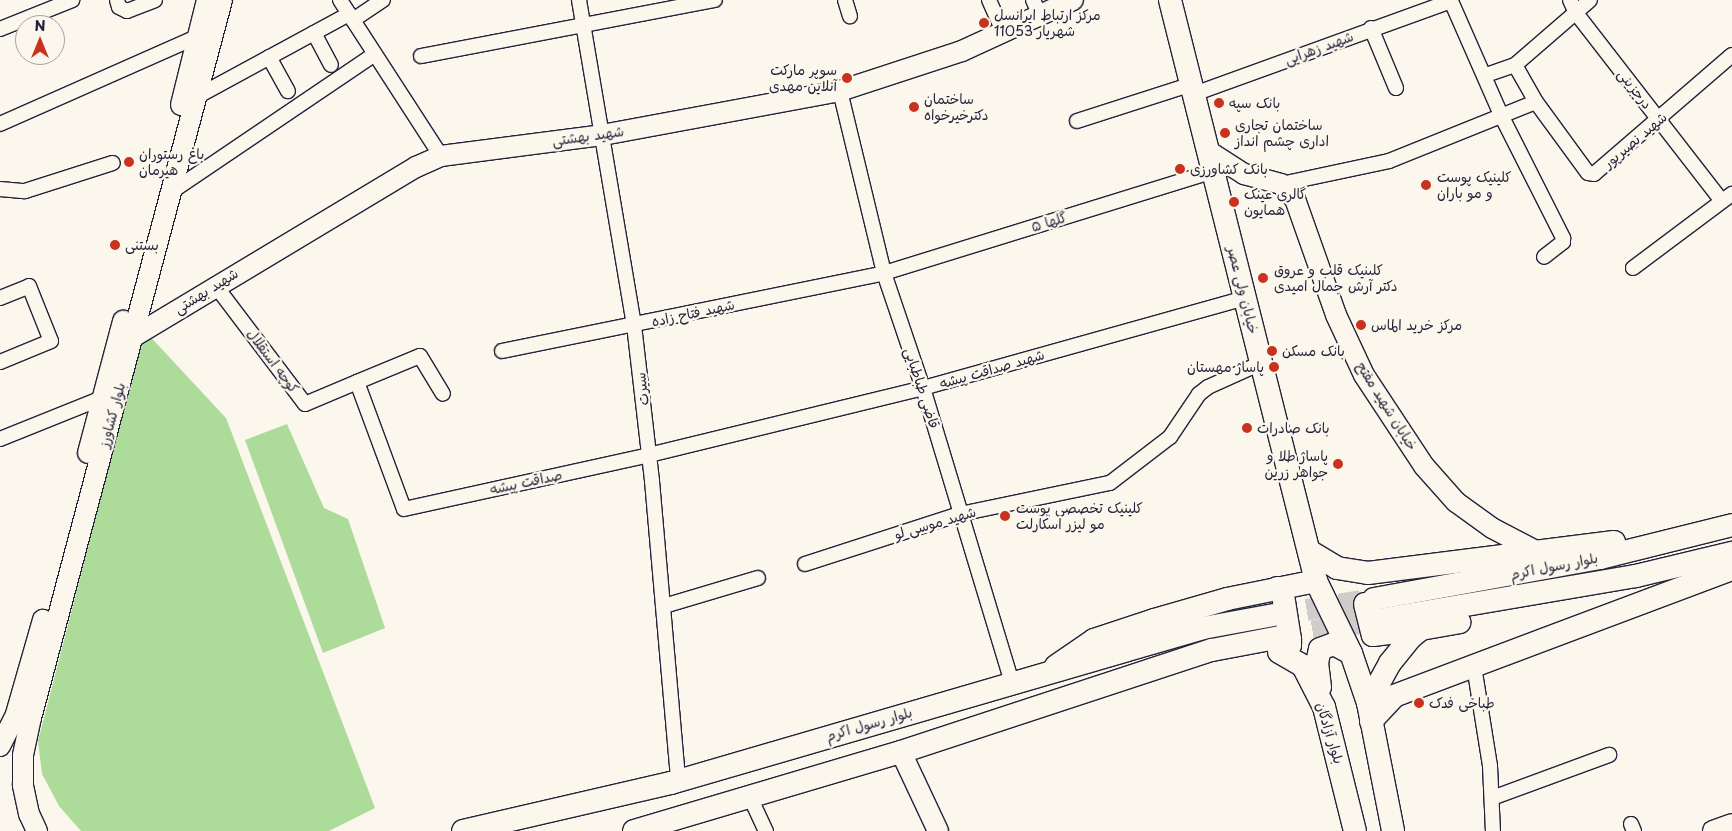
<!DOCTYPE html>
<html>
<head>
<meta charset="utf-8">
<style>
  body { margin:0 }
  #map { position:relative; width:1732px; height:831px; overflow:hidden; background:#fbf7ec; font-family:"Playpen Sans","Playpen Sans Arabic",sans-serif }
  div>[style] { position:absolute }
  .green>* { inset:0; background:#acdb9a }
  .primary-tunnel>* { height:22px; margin-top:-11px; transform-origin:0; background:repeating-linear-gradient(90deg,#d0ccc9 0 22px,transparent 0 33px) }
  .roads { filter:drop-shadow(1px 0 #22223b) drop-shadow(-1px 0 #22223b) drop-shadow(0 1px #22223b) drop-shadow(0 -1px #22223b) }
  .street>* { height:14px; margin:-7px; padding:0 7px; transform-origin:7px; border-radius:7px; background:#fbf7ec }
  .secondary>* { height:20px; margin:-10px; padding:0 10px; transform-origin:10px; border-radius:10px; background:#fbf7ec }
  .primary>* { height:22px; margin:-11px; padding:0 11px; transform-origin:11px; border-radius:11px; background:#fbf7ec }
  .dots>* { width:14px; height:14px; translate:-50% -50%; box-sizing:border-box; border:2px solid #fbf7ec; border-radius:50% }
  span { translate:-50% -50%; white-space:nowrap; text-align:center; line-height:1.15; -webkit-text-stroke:4.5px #fbf7ec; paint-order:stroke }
  .poi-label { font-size:14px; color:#22223b }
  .left { translate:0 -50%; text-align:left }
  .right { translate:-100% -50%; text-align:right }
  .street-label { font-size:14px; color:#22223b }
  .north { position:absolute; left:15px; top:15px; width:50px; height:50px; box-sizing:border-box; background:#fbf7ec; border:1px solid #a4a2a5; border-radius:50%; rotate:0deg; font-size:14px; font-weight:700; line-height:20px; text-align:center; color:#22223b }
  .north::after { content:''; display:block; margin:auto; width:18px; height:22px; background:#c8321e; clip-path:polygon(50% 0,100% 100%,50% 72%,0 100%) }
</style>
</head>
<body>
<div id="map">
  <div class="green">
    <i style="clip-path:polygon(144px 330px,226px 418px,375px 808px,329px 831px,81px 831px,59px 806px,42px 774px,38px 741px)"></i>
    <i style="clip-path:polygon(287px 424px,324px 508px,348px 519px,385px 628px,323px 653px,245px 440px)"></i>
  </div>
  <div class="primary-tunnel">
    <i style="left:1274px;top:615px;width:101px;rotate:-9.1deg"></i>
    <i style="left:1280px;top:637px;width:99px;rotate:-9.8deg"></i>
  </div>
  <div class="roads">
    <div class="street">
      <i style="left:117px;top:0;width:7px;rotate:74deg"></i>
      <i style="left:119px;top:7px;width:9px;rotate:27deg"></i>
      <i style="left:127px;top:11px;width:30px;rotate:-21deg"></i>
      <i style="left:340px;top:0;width:186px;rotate:57.1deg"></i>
      <i style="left:579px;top:0;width:330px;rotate:80.4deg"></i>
      <i style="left:634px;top:325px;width:157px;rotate:83.4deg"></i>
      <i style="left:652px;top:481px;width:301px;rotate:85deg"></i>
      <i style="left:845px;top:0;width:17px;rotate:73deg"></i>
      <i style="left:989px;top:0;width:35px;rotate:66deg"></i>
      <i style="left:1033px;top:0;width:14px;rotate:65deg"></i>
      <i style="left:1570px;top:0;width:14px;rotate:65deg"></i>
      <i style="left:1576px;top:13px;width:237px;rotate:52.2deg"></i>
      <i style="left:353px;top:20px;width:36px;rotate:-34deg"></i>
      <i style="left:1371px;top:28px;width:65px;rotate:67.4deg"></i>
      <i style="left:0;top:29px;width:78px;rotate:-21.9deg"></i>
      <i style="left:314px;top:33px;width:36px;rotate:62deg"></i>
      <i style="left:421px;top:56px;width:299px;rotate:-10.8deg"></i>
      <i style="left:269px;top:57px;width:39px;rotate:61deg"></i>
      <i style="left:1515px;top:65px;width:43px;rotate:60.4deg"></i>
      <i style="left:1536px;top:102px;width:88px;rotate:53.8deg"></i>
      <i style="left:1588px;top:173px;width:6px;rotate:9deg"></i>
      <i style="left:1594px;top:174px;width:182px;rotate:-40.8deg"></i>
      <i style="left:1486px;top:75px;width:31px;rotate:-19deg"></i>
      <i style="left:1515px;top:65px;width:99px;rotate:-40.9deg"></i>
      <i style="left:840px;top:91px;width:187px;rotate:76.4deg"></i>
      <i style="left:884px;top:273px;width:121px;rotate:71.3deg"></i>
      <i style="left:923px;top:388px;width:308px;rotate:73.2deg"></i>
      <i style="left:1194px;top:94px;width:273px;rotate:-19.9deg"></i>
      <i style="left:1451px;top:1px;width:127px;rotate:66.3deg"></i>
      <i style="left:1502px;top:117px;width:136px;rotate:63.2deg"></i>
      <i style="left:1563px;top:238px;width:4px;rotate:90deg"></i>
      <i style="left:1563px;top:242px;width:24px;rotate:142deg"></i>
      <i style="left:198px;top:96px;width:172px;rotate:-28.5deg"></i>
      <i style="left:1077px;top:121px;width:121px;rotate:-17.8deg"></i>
      <i style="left:0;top:124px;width:218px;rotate:-23.9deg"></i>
      <i style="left:1281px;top:184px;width:110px;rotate:-12deg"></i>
      <i style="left:1389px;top:161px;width:158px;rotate:-21.9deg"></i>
      <i style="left:0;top:189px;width:25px;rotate:5deg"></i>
      <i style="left:25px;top:191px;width:92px;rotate:-17.7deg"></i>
      <i style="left:171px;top:192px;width:246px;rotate:-34.1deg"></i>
      <i style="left:1633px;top:268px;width:124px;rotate:-36.8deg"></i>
      <i style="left:215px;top:285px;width:149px;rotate:52.9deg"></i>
      <i style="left:305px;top:404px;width:56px;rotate:-22.9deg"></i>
      <i style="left:357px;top:382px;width:135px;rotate:69.7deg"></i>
      <i style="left:404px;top:509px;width:251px;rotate:-12.4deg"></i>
      <i style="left:649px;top:455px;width:282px;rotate:-13.7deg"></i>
      <i style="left:923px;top:388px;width:334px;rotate:-15.6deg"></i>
      <i style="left:0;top:298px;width:31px;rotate:-22deg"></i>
      <i style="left:29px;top:286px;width:59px;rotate:68.2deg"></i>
      <i style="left:51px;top:341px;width:55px;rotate:157.6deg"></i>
      <i style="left:502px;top:351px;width:390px;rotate:-11.5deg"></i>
      <i style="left:884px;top:273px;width:344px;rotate:-17.2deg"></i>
      <i style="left:357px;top:382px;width:68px;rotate:-22.4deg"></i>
      <i style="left:420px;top:356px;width:44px;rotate:58.8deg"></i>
      <i style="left:0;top:439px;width:110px;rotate:-21.9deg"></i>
      <i style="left:805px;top:564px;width:163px;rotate:-17.9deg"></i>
      <i style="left:960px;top:514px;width:153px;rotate:-11.7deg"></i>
      <i style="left:1110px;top:483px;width:76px;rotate:-37.5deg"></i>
      <i style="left:1170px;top:437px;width:52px;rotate:-56deg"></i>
      <i style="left:1199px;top:394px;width:11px;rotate:-38deg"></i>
      <i style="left:1208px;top:387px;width:58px;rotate:-24.4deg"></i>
      <i style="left:664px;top:606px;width:98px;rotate:-16.6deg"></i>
      <i style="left:1474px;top:666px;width:101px;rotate:80.9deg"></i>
      <i style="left:1490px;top:766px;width:65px;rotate:87.4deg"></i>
      <i style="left:750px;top:797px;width:38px;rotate:65deg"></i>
      <i style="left:1492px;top:798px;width:125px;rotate:-20.2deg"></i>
      <i style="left:1631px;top:824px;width:8px;rotate:67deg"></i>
    </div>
    <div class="secondary">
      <i style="left:181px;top:105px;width:108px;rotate:-76.1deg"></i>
      <i style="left:1208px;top:151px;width:43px;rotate:32.6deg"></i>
      <i style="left:1244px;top:174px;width:38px;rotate:15deg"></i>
      <i style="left:1281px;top:184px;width:21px;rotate:47deg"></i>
      <i style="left:1295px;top:199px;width:123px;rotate:70.5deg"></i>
      <i style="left:1336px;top:315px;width:66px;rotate:65deg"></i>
      <i style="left:1364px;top:375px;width:109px;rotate:56.6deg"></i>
      <i style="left:1424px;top:466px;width:48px;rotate:48.4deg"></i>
      <i style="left:1456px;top:502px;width:44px;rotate:35.8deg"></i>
      <i style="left:1492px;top:528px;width:47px;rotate:27.6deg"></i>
      <i style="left:120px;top:333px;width:14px;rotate:17deg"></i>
      <i style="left:133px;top:337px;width:330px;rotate:-31deg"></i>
      <i style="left:416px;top:167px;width:27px;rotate:-24deg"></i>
      <i style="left:441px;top:156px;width:162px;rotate:-7.4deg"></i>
      <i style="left:602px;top:135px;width:242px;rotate:-10.5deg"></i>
      <i style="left:840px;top:91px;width:128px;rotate:-18.2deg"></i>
      <i style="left:962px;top:51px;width:122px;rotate:-24.7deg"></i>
      <i style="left:88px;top:453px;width:137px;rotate:-75.1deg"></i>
      <i style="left:0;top:746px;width:36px;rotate:-63deg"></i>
      <i style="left:16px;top:714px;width:98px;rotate:-74deg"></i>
      <i style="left:901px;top:752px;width:87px;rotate:64.9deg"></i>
      <i style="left:37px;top:831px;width:19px;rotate:-115deg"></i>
      <i style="left:29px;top:814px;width:30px;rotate:-102deg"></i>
      <i style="left:23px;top:785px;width:30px;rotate:-90deg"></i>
      <i style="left:23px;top:755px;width:38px;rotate:-78deg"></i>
      <i style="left:31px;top:718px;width:743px;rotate:-75.1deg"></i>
      <i style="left:1713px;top:831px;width:20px;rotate:-20deg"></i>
    </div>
    <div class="primary">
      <i style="left:1170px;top:0;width:599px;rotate:75.89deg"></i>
      <i style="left:1316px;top:581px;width:80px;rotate:64.1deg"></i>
      <i style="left:1351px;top:653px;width:53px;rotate:71.2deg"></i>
      <i style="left:1368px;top:703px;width:130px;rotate:78.9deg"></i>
      <i style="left:1309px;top:551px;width:33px;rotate:31deg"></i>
      <i style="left:1337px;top:568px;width:31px;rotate:9deg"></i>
      <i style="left:1368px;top:573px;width:248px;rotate:-7.2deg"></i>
      <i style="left:1277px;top:588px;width:9px;rotate:49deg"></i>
      <i style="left:1283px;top:595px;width:45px;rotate:81deg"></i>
      <i style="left:1290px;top:639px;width:6px;rotate:90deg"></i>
      <i style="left:1290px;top:645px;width:10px;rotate:143deg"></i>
      <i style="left:1374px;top:599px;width:230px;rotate:-10.3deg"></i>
      <i style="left:1600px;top:558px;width:136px;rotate:-14deg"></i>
      <i style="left:1365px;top:604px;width:32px;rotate:76deg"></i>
      <i style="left:1373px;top:635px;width:48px;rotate:-7.1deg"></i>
      <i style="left:1378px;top:620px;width:262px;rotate:-9.7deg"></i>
      <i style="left:1636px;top:576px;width:99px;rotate:-13.5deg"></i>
      <i style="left:1279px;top:652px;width:28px;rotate:30deg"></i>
      <i style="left:1303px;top:666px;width:46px;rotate:62.9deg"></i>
      <i style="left:1324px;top:707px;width:128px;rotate:76deg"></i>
      <i style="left:1056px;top:666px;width:46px;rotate:-34.4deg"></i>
      <i style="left:1094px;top:640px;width:63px;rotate:-18.4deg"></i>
      <i style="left:1154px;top:620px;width:76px;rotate:-16deg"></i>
      <i style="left:1227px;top:599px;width:91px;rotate:-11.4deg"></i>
      <i style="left:1320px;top:687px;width:24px;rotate:-97deg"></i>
      <i style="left:1317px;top:663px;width:14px;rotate:-78deg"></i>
      <i style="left:1320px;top:649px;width:15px;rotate:-20deg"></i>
      <i style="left:1334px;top:644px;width:19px;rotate:28deg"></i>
      <i style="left:1368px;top:703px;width:46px;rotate:-61.2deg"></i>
      <i style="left:1390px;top:663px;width:32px;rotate:-51deg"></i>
      <i style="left:1410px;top:638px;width:14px;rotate:-39deg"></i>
      <i style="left:1421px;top:629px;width:39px;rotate:-10deg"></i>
      <i style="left:1371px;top:721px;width:34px;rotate:-47deg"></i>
      <i style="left:1394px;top:696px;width:361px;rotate:-20.6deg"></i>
      <i style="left:463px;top:831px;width:213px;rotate:-13deg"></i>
      <i style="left:671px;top:783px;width:554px;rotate:-16.24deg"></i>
      <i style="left:1203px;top:628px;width:72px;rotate:-10.4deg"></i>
      <i style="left:634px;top:831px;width:278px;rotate:-16.5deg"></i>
      <i style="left:901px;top:752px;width:327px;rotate:-18.2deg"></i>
      <i style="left:1212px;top:650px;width:69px;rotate:-10.8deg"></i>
    </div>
  </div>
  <div class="dots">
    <i style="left:984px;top:23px;background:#c8321e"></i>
    <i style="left:847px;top:78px;background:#c8321e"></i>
    <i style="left:1219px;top:103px;background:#c8321e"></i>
    <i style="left:914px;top:107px;background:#c8321e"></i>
    <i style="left:1225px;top:133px;background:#c8321e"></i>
    <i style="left:129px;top:162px;background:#c8321e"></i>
    <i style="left:1180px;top:169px;background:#c8321e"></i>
    <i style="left:1426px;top:185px;background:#c8321e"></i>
    <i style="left:1234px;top:202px;background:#c8321e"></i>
    <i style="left:115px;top:245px;background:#c8321e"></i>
    <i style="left:1263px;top:278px;background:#c8321e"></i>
    <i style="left:1361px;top:325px;background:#c8321e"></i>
    <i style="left:1272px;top:351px;background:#c8321e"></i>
    <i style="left:1274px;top:367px;background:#c8321e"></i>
    <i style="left:1247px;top:428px;background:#c8321e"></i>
    <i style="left:1338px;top:464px;background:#c8321e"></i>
    <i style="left:1005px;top:516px;background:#c8321e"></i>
    <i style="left:1419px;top:703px;background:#c8321e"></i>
  </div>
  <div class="poi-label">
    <span class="left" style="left:994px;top:23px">مرکز ارتباط ایرانسل<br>11053 شهریار</span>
    <span class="right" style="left:837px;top:78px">سوپر مارکت<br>آنلاین مهدی</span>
    <span class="left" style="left:924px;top:107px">ساختمان<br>دکترخیرخواه</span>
    <span class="left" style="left:1229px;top:103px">بانک سپه</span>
    <span class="left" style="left:1235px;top:133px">ساختمان تجاری<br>اداری چشم انداز</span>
    <span class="left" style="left:139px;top:162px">باغ رستوران<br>هیرمان</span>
    <span class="left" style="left:1190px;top:169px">بانک کشاورزی</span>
    <span class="left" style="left:1437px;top:185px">کلینیک پوست<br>و مو باران</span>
    <span class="left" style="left:1244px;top:202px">گالری عینک<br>همایون</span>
    <span class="left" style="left:125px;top:245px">بستنی</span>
    <span class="left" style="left:1274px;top:278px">کلینیک قلب و عروق<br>دکتر آرش جمال امیدی</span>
    <span class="left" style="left:1371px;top:325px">مرکز خرید الماس</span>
    <span class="left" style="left:1282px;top:351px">بانک مسکن</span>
    <span class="right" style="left:1264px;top:367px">پاساژ مهستان</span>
    <span class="left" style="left:1257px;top:428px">بانک صادرات</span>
    <span class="right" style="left:1328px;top:464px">پاساژ طلا و<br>جواهر زرین</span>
    <span class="left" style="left:1016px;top:516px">کلینیک تخصصی پوست<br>مو لیزر اسکارلت</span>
    <span class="left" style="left:1429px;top:703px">طباخی فدک</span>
  </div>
  <div class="street-label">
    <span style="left:1319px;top:48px;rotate:-20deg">شهید زهرایی</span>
    <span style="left:1635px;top:89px;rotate:52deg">درجزینی</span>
    <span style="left:588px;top:136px;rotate:-8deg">شهید بهشتی</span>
    <span style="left:1635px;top:140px;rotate:-40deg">شهید نصیرپور</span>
    <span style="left:1049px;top:222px;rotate:-17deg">گلها ۵</span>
    <span style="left:1243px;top:290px;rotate:76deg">خیابان ولی عصر</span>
    <span style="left:206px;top:291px;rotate:-32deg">شهید بهشتی</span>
    <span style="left:693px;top:313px;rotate:-12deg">شهید فتاح زاده</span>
    <span style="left:273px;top:361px;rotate:53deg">کوچه استقلال</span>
    <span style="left:992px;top:369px;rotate:-16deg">شهید صداقت پیشه</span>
    <span style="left:922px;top:388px;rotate:72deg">قاضی طباطبایی</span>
    <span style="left:642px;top:389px;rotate:-96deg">سیرت</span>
    <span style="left:1387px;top:406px;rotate:58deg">خیابان شهید مفتح</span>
    <span style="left:112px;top:415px;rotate:-75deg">بلوار کشاورز</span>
    <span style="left:526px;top:482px;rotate:-12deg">صداقت پیشه</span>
    <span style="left:935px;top:523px;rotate:-16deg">شهید موسی لو</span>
    <span style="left:1554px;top:566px;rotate:-11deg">بلوار رسول اکرم</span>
    <span style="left:869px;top:724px;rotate:-16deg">بلوار رسول اکرم</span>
    <span style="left:1330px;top:733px;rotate:73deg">بلوار آزادگان</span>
  </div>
  <div class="north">N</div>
</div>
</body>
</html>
